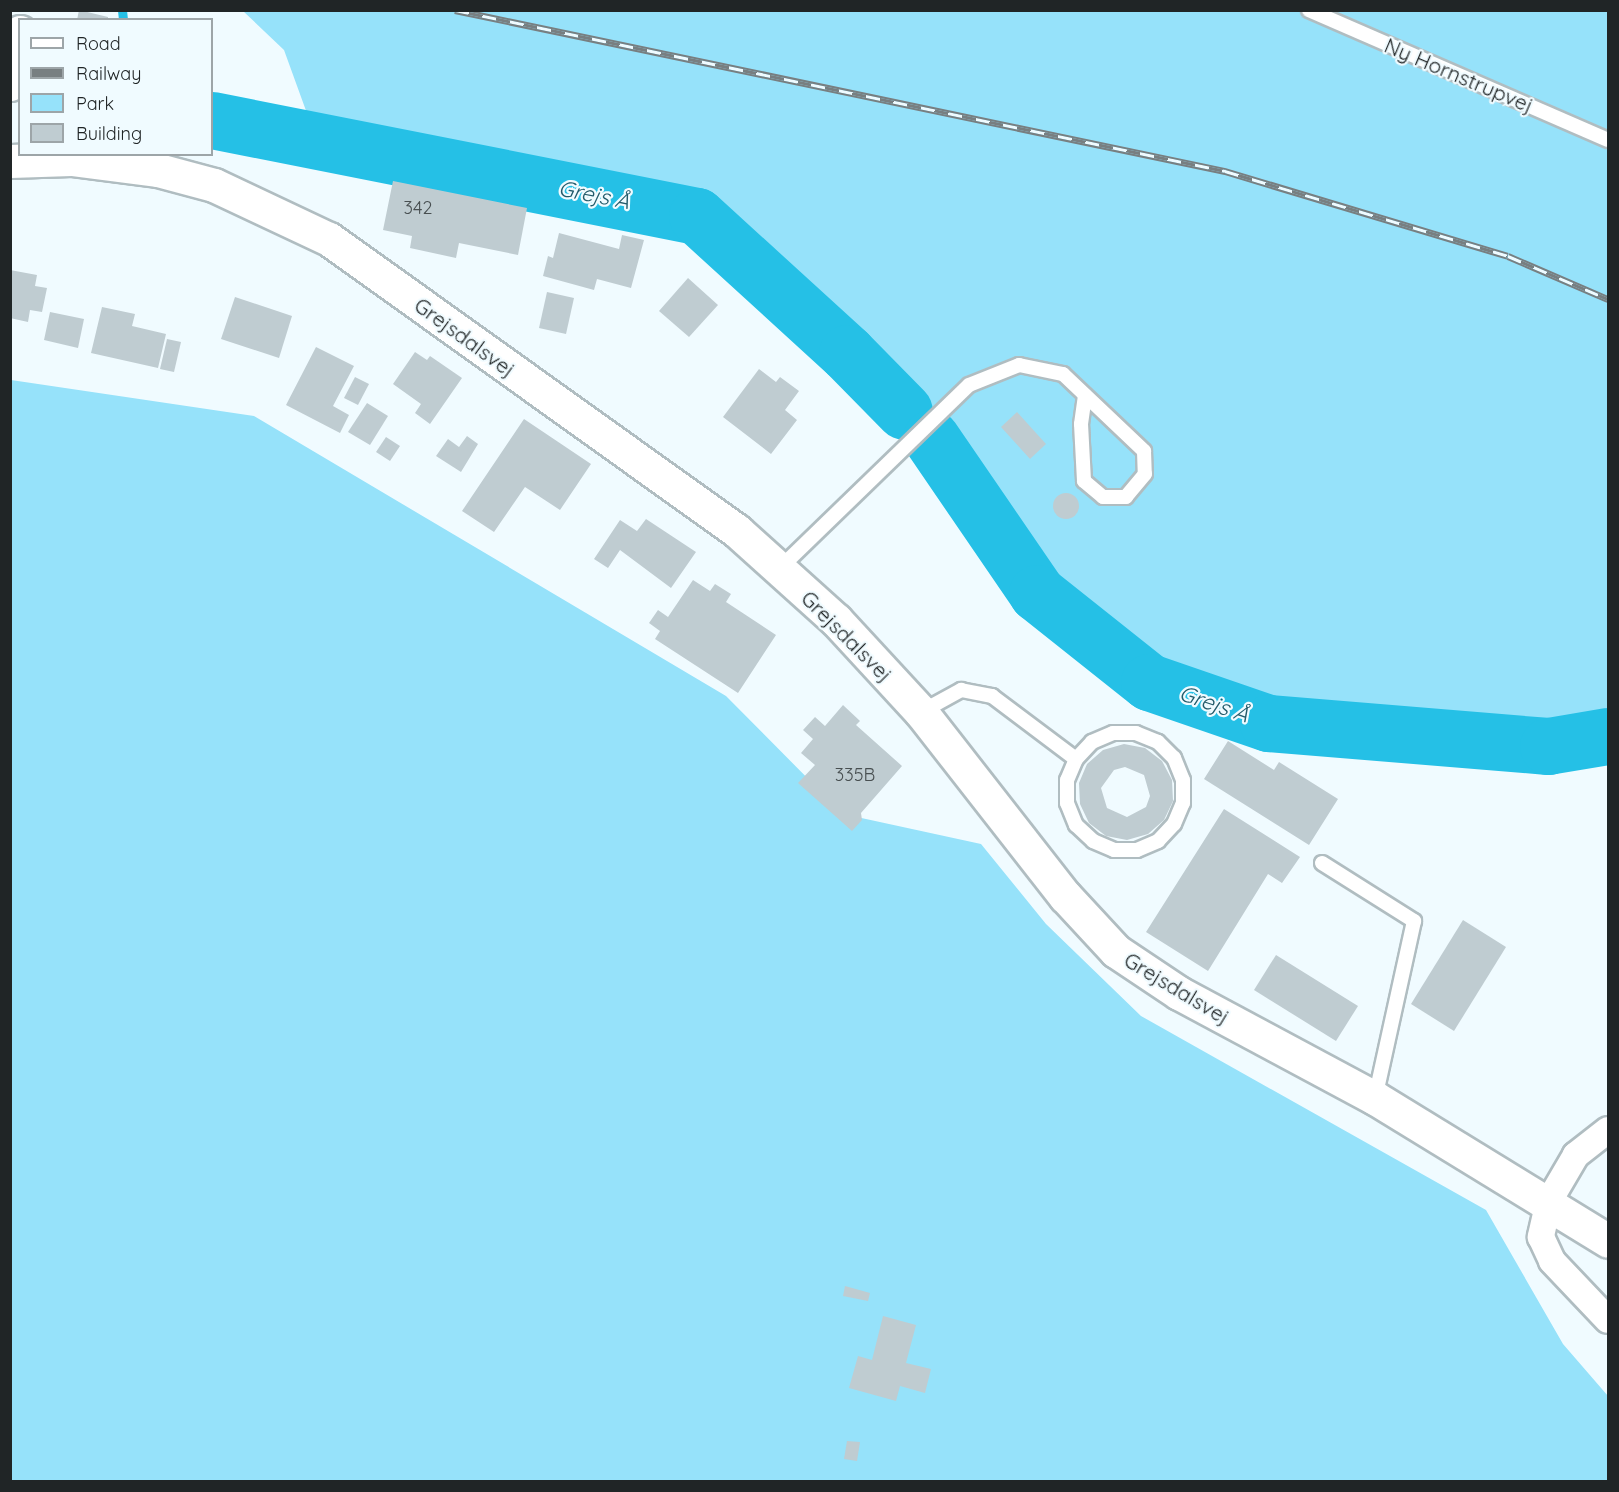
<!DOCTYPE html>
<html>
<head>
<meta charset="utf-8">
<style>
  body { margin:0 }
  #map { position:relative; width:1619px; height:1492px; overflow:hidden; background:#f0fbff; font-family:Quicksand,sans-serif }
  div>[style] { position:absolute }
  .green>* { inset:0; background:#96e2fa }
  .stream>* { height:9px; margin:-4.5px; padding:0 4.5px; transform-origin:4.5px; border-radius:4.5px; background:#25c0e6 }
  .river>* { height:57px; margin:-28.5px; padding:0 28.5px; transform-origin:28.5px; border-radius:28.5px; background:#25c0e6 }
  .building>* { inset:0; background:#bfccd1 }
  .round { border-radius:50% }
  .roads { filter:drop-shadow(2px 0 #b0bdc1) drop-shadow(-2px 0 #b0bdc1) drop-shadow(0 2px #b0bdc1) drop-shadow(0 -2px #b0bdc1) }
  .lane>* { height:14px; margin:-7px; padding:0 7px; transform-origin:7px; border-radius:7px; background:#fff }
  .street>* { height:26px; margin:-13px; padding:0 13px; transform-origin:13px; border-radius:13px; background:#fff }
  .secondary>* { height:33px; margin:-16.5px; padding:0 16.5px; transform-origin:16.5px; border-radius:16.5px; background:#fff }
  .rail>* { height:7px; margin-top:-3.5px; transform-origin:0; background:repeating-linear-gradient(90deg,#f0fbff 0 14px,#787f81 0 28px); box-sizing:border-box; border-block:2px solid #787f81 }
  span { translate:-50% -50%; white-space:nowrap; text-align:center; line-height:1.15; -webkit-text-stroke:4.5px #f0fbff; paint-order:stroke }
  .number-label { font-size:18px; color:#484f51 }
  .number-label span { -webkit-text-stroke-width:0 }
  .street-label { font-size:21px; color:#202526 }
  .water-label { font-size:22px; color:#235b6b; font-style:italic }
  .frame { position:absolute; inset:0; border:12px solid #202526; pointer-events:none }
  .legend { position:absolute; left:18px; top:18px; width:195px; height:138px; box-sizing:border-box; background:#f0fbff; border:2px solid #9da5a8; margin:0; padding:8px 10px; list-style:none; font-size:18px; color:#202526 }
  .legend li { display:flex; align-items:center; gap:12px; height:30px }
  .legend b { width:30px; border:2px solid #9da5a8 }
</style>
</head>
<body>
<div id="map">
  <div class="green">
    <i style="clip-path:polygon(243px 11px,1608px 11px,1608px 762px,1467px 765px,1239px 703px,1071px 606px,850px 319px,697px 200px,313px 130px,284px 50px)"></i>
    <i style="clip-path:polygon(11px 380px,254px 416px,726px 696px,843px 814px,981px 844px,1046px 924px,1141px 1016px,1486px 1210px,1563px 1344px,1608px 1396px,1608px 1481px,11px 1482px)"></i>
  </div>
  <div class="stream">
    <i style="left:122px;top:10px;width:10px;rotate:84deg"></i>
  </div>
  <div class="river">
    <i style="left:212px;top:120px;width:494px;rotate:11.2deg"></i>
    <i style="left:697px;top:216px;width:203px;rotate:42.4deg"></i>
    <i style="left:847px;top:353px;width:81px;rotate:45.5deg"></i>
    <i style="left:931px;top:438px;width:188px;rotate:55.6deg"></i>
    <i style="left:1037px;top:593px;width:143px;rotate:38.5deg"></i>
    <i style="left:1149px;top:682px;width:126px;rotate:19deg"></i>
    <i style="left:1268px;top:723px;width:281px;rotate:4.7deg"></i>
    <i style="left:1548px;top:746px;width:61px;rotate:-9.5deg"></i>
  </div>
  <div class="building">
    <i style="clip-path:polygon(79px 10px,108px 17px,108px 20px,77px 20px)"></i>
    <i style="clip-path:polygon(393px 181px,527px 208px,518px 255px,459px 243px,456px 258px,410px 248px,412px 236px,383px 230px)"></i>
    <i style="clip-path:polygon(559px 233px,619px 249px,622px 235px,644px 240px,631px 288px,597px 279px,594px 290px,543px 276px,548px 256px,553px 258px)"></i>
    <i style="clip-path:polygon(10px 270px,37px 275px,35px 286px,47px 288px,42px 312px,30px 310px,28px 322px,10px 318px)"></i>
    <i style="clip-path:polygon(688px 278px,718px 305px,689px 337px,659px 311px)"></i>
    <i style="clip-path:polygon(547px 292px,574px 298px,566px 334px,539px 328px)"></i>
    <i style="clip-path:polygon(235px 297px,292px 316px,279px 358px,221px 339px)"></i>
    <i style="clip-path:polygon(102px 307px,135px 314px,132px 326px,166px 334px,158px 368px,91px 353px)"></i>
    <i style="clip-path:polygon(50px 312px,84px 319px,78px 348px,44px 340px)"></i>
    <i style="clip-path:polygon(167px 339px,181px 342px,174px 372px,160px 369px)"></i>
    <i style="clip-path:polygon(316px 347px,354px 366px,333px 406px,349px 415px,340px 433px,286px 405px)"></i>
    <i style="clip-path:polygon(415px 352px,427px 360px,430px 356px,462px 378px,430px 424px,415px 413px,421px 404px,393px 384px)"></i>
    <i style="clip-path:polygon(759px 369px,776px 382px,780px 377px,799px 391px,785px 410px,797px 420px,771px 454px,723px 417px)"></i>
    <i style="clip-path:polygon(355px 377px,369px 384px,358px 405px,344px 398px)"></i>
    <i style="clip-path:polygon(367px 403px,388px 416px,370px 445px,348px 432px)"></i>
    <i style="clip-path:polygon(1017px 412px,1046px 444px,1030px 459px,1001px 427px)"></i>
    <i style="clip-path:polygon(524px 419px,591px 464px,560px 510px,525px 487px,494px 532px,462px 511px)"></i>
    <i style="clip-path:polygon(467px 436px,478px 444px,461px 472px,436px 456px,448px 439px,459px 447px)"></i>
    <i style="clip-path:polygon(386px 437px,400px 446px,390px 461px,376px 452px)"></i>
    <i class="round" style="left:1053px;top:493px;width:26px;height:26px"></i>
    <i style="clip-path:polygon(646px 519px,696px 552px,671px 588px,620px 550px,608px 568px,594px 559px,620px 520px,637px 531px)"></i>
    <i style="clip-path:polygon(693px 580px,710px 591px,715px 584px,731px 594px,726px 602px,776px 635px,738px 693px,655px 639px,660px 631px,649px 623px,658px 610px,668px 617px)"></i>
    <i style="clip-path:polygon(843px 705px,860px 721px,856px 725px,902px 766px,861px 813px,862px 820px,852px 831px,798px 783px,815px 765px,801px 753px,813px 739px,803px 730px,815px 717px,825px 726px)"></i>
    <i style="clip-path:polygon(1228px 741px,1274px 770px,1279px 762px,1338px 799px,1309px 845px,1204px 779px)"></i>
    <i style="clip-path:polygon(evenodd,1124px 744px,1145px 748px,1162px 761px,1172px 780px,1173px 801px,1164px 820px,1148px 834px,1127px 840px,1106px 836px,1089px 823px,1080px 804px,1079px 783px,1087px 764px,1103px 750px,1124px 744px,1125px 767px,1144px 775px,1150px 796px,1146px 807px,1127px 817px,1107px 808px,1101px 788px,1114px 770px,1125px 767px)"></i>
    <i style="clip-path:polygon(1224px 809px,1300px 857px,1282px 883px,1268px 874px,1208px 971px,1146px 932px)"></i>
    <i style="clip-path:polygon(1463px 920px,1506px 947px,1454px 1031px,1411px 1004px)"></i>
    <i style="clip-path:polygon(1276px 955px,1358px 1006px,1336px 1041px,1254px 990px)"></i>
    <i style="clip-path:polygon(845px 1286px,870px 1293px,868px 1301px,843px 1296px)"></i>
    <i style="clip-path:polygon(883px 1316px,916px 1325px,906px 1363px,931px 1369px,925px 1393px,900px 1386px,896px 1401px,849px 1388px,858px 1356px,872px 1360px)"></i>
    <i style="clip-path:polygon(847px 1441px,860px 1442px,857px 1461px,844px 1459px)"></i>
  </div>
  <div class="roads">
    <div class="lane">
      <i style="left:1309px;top:10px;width:326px;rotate:23.5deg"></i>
      <i style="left:779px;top:569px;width:264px;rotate:-44.1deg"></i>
      <i style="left:969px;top:385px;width:54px;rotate:-21.8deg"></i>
      <i style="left:1019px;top:365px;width:45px;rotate:11.6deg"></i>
      <i style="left:1063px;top:374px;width:112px;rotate:43.5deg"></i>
      <i style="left:1144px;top:451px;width:23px;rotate:88deg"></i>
      <i style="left:1145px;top:474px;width:30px;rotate:130deg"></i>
      <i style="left:1126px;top:497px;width:23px;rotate:180deg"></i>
      <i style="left:1103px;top:497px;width:25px;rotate:-140deg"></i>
      <i style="left:1084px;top:481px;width:57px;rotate:-93deg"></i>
      <i style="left:1081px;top:424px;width:29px;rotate:-82deg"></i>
      <i style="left:921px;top:712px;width:46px;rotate:-28.8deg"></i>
      <i style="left:961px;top:690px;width:32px;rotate:11deg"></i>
      <i style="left:992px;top:696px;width:105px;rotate:36.9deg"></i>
      <i style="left:1076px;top:759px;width:23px;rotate:113deg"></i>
      <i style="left:1067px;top:780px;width:23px;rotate:90deg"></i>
      <i style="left:1067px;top:803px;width:24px;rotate:68deg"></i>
      <i style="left:1076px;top:825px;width:23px;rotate:43deg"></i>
      <i style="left:1093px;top:841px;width:23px;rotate:23deg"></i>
      <i style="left:1114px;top:850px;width:23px"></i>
      <i style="left:1137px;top:850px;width:23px;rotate:-23deg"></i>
      <i style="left:1158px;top:841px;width:23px;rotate:-47deg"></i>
      <i style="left:1174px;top:824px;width:23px;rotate:-67deg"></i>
      <i style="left:1183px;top:803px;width:23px;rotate:-90deg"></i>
      <i style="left:1183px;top:780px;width:24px;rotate:-112deg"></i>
      <i style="left:1174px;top:758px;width:23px;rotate:-135deg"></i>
      <i style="left:1158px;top:742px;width:24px;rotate:-158deg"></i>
      <i style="left:1136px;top:733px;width:23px;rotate:180deg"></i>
      <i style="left:1113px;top:733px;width:23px;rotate:157deg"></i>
      <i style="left:1092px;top:742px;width:23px;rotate:133deg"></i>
      <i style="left:1322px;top:863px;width:109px;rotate:32.2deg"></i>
      <i style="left:1414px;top:921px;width:181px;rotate:102.4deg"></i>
    </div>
    <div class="street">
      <i style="left:1608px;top:1130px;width:41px;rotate:142deg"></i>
      <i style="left:1576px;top:1155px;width:53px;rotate:120.4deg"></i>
      <i style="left:1549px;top:1201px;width:37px;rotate:103deg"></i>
      <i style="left:1541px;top:1237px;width:26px;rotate:65deg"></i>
      <i style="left:1552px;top:1261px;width:81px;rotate:46.5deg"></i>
    </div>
    <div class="secondary">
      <i style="left:10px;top:84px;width:53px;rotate:-79.1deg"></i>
      <i style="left:10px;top:161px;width:61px;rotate:-1.9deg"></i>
      <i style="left:71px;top:159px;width:88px;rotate:7.2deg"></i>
      <i style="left:158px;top:170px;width:58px;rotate:15deg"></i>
      <i style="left:214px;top:185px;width:127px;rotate:25.2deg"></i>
      <i style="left:329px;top:239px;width:502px;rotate:35.59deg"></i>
      <i style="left:737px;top:531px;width:133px;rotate:42deg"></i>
      <i style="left:836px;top:620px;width:125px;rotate:47.3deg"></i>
      <i style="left:921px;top:712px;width:234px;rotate:52deg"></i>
      <i style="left:1065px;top:896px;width:75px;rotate:47.2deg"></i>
      <i style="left:1116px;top:951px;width:76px;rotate:33.7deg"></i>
      <i style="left:1179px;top:993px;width:222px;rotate:28.2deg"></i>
      <i style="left:1375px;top:1098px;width:273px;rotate:31.5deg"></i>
    </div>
  </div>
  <div class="rail">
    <i style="left:455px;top:10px;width:787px;rotate:11.81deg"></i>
    <i style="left:1225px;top:171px;width:295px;rotate:16.7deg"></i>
    <i style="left:1508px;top:256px;width:109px;rotate:23.3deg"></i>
  </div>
  <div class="number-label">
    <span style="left:418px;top:208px">342</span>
    <span style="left:855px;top:775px">335B</span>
  </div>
  <div class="street-label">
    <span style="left:1459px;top:75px;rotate:23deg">Ny Hornstrupvej</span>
    <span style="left:465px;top:337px;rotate:36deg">Grejsdalsvej</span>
    <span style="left:847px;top:636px;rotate:45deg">Grejsdalsvej</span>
    <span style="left:1177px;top:988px;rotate:31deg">Grejsdalsvej</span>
  </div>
  <div class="water-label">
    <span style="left:594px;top:195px;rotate:11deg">Grejs Å</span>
    <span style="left:1214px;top:704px;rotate:19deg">Grejs Å</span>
  </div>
  <div class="frame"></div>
  <ul class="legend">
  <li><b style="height:8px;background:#fff"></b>Road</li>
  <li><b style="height:8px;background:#787f81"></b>Railway</li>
  <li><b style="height:16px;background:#96e2fa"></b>Park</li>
  <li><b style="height:16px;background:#bfccd1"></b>Building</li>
  </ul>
</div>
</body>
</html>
